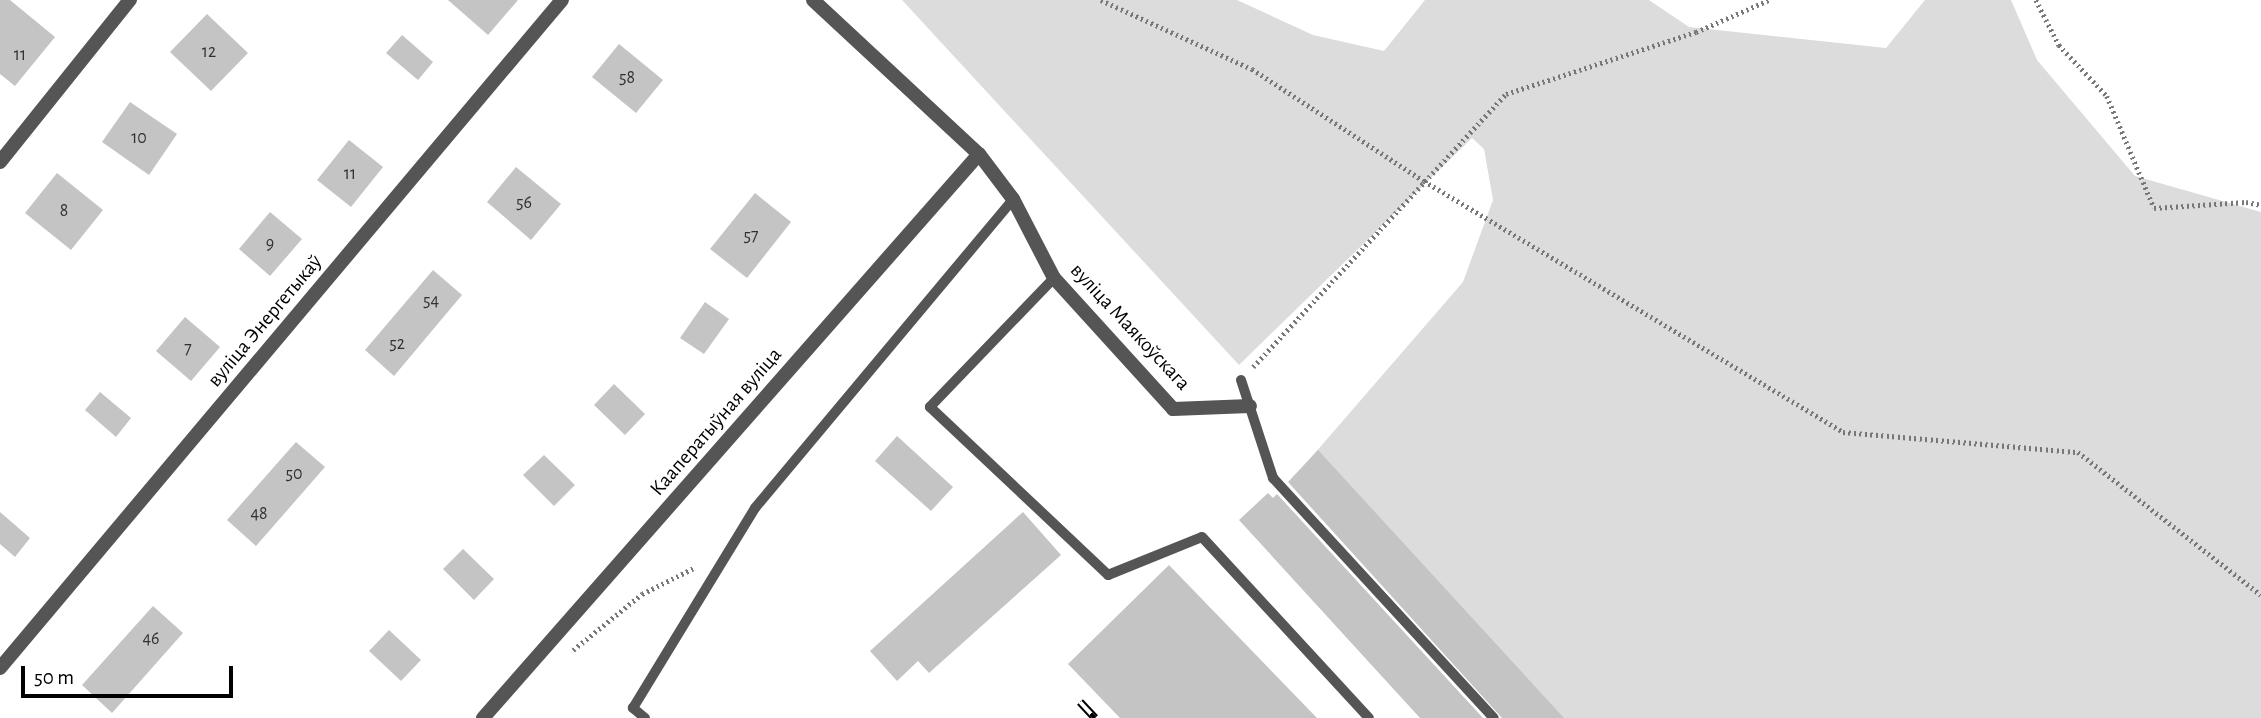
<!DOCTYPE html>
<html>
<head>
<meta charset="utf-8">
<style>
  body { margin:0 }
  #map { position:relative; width:2261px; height:718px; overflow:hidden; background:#fff; font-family:"Alegreya Sans",sans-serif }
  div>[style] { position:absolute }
  .green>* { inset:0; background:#dcdcdc }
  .building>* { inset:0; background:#c4c4c4 }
  .path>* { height:4.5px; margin-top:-2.25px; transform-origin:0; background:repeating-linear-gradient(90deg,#777 0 2px,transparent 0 5.5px) }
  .lane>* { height:10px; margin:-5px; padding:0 5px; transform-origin:5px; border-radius:5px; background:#555 }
  .street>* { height:14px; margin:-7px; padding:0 7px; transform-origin:7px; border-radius:7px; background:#555 }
  .rail>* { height:8px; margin-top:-4px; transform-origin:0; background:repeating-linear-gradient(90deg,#fff 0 16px,#000 0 32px); box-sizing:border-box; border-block:2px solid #000 }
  span { translate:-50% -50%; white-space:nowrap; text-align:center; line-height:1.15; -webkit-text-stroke:5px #fff; paint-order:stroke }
  .number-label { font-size:18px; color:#313131 }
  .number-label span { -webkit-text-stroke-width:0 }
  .street-label { font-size:21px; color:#000 }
  .scale { position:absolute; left:21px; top:666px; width:212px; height:32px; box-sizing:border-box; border:4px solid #000; border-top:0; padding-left:9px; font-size:21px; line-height:24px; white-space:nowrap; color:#000; -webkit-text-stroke:5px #fff; paint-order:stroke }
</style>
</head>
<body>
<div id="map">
  <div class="green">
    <i style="clip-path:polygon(902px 0,1237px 0,1313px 35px,1384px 51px,1425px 0,1649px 0,1689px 27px,1886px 48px,1925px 0,2011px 0,2037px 60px,2135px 176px,2261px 212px,2261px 718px,1535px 718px,1302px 468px,1463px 282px,1493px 200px,1484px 149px,1472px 138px,1239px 365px)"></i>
  </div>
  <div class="building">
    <i style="clip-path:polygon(0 0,10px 0,55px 37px,15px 86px,0 74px)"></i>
    <i style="clip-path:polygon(448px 0,518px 0,488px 35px)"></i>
    <i style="clip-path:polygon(207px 14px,248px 53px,211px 91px,170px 52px)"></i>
    <i style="clip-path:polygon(402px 35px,433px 62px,418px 80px,386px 53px)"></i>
    <i style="clip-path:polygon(619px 44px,663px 80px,636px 113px,592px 77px)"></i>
    <i style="clip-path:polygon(130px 102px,177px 134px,149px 175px,102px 142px)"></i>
    <i style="clip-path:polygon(349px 140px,383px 167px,351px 207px,317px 180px)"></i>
    <i style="clip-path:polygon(516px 167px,561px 204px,531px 240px,487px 202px)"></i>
    <i style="clip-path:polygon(57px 173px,103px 210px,71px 250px,25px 213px)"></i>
    <i style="clip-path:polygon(755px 193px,791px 222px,747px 278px,710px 249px)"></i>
    <i style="clip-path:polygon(270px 212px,302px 239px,270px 276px,239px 249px)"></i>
    <i style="clip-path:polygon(433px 270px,462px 295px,394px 376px,365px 350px)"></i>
    <i style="clip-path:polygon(705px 302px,729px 319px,704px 354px,680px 338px)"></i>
    <i style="clip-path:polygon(185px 317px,220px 347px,191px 381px,156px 351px)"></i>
    <i style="clip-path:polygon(614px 384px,645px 414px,625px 435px,594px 405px)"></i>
    <i style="clip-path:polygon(100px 392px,131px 418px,116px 437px,85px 410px)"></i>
    <i style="clip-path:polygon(897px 436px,953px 487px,931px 511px,875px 461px)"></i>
    <i style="clip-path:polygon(296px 442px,325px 467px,256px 546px,227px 520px)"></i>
    <i style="clip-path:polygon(1318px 450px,1564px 718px,1502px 718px,1288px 482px)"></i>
    <i style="clip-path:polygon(544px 455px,575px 485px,554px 506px,523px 475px)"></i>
    <i style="clip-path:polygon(1268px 493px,1273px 498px,1277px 494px,1483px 718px,1420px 718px,1239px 520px)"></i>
    <i style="clip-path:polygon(0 512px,30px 538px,15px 557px,0 544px)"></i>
    <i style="clip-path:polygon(1023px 512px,1061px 555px,929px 673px,918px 661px,897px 681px,870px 651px)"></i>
    <i style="clip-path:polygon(463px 549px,494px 579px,474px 600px,443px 569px)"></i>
    <i style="clip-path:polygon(1169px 565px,1317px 718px,1120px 718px,1068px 664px)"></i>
    <i style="clip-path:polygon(153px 606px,183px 633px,112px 713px,82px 685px)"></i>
    <i style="clip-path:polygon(389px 630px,421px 660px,401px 681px,369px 651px)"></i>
  </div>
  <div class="path">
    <i style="left:1101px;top:0;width:166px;rotate:24.6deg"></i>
    <i style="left:1252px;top:69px;width:205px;rotate:33.1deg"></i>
    <i style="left:1424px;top:181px;width:488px;rotate:30.9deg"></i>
    <i style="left:1843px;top:432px;width:236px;rotate:4.9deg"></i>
    <i style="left:2078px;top:452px;width:232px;rotate:38deg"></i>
    <i style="left:2036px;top:0;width:51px;rotate:62.9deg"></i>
    <i style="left:2059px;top:45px;width:70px;rotate:46.7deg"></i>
    <i style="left:2107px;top:96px;width:121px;rotate:67.2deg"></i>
    <i style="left:2154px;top:208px;width:92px;rotate:-3.7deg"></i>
    <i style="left:2246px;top:202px;width:15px;rotate:11deg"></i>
    <i style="left:1253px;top:367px;width:372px;rotate:-47.2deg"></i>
    <i style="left:1506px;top:94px;width:200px;rotate:-18.1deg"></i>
    <i style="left:1696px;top:32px;width:80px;rotate:-23.7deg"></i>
    <i style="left:573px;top:650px;width:89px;rotate:-39.1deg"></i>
    <i style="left:642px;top:594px;width:60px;rotate:-26.6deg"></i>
  </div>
  <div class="lane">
    <i style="left:1054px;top:278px;width:179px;rotate:133.9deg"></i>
    <i style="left:930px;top:407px;width:245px;rotate:43.3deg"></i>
    <i style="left:1108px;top:575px;width:101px;rotate:-22deg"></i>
    <i style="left:1202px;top:537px;width:246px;rotate:47.3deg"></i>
    <i style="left:1241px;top:380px;width:103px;rotate:71.9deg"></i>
    <i style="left:1273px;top:478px;width:326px;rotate:47.4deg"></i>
    <i style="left:645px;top:718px;width:16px;rotate:-140deg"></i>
    <i style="left:633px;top:708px;width:234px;rotate:-58.6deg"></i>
    <i style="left:755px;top:508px;width:403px;rotate:-50.1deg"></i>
  </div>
  <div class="street">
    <i style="left:813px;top:0;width:226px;rotate:42.9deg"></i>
    <i style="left:979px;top:154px;width:56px;rotate:52.9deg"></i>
    <i style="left:1013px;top:199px;width:89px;rotate:62.6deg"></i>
    <i style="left:1054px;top:278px;width:177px;rotate:47.7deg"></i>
    <i style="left:1173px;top:409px;width:77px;rotate:-2.2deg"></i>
    <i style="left:0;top:162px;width:208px;rotate:-51.3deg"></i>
    <i style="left:0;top:668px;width:873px;rotate:-49.93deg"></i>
    <i style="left:483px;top:718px;width:751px;rotate:-48.67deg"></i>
  </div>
  <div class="rail">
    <i style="left:1080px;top:702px;width:22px;rotate:47deg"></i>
  </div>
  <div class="number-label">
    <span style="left:209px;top:52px">12</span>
    <span style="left:20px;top:55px">11</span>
    <span style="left:627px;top:78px">58</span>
    <span style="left:139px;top:138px">10</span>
    <span style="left:350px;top:174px">11</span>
    <span style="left:524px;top:203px">56</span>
    <span style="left:64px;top:211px">8</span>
    <span style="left:751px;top:236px">57</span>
    <span style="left:270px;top:244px">9</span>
    <span style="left:431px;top:301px">54</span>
    <span style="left:397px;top:344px">52</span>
    <span style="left:188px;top:349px">7</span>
    <span style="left:294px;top:474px">50</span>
    <span style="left:259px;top:514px">48</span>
    <span style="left:151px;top:639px">46</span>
  </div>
  <div class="street-label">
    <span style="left:265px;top:321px;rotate:-50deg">вуліца Энергетыкаў</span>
    <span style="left:1130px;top:327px;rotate:47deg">вуліца Маякоўскага</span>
    <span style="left:716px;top:422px;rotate:-49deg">Кааператыўная вуліца</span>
  </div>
  <div class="scale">50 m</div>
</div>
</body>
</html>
